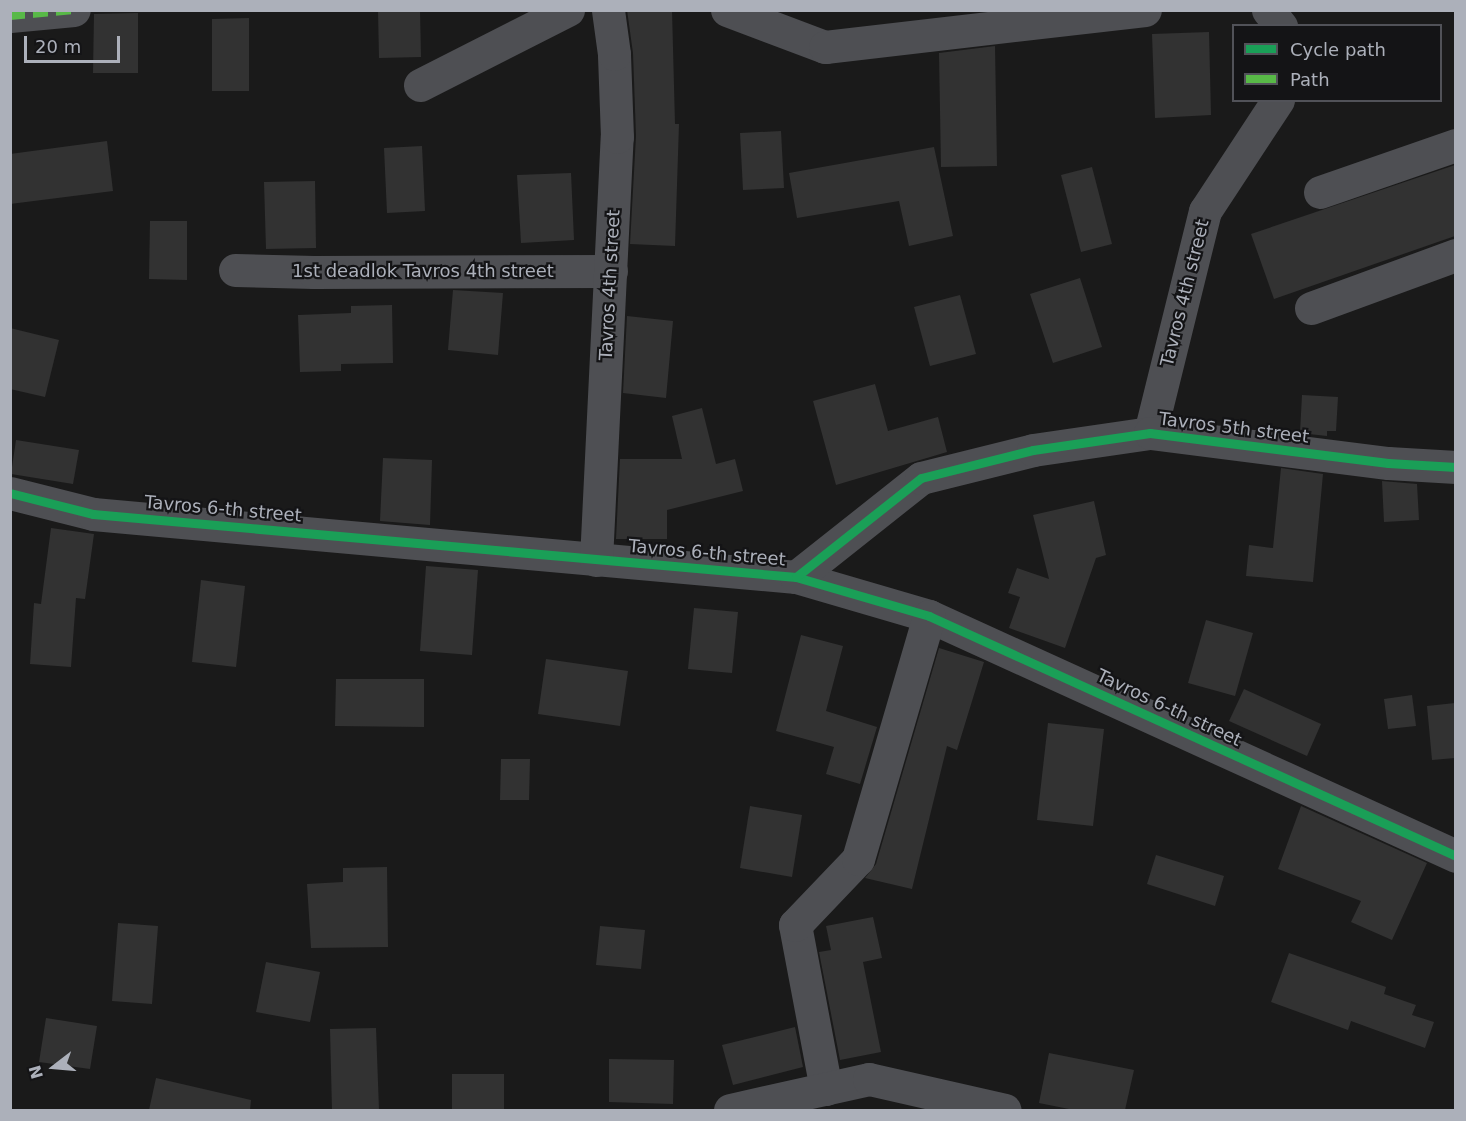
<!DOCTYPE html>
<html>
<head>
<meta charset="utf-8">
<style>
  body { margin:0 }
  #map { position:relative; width:1466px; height:1121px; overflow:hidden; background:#1a1a1a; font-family:"DejaVu Sans",sans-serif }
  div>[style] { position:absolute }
  .building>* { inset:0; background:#323232 }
  .minor>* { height:33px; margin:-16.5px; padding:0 16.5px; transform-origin:16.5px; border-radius:16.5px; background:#4e4f53 }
  .quiet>* { height:8px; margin-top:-4px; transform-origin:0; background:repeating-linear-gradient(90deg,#58b947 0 15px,transparent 0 23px) }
  .cycleway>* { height:9px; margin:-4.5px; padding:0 4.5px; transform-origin:4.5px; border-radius:4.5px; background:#1a9f57 }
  span { translate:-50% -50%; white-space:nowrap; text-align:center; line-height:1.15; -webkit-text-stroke:4.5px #141416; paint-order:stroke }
  .street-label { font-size:18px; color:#acb0ba }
  .frame { position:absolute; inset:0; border:12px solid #acb0ba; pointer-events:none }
  .legend { position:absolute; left:1232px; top:24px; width:210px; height:78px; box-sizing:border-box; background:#141416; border:2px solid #515258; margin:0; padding:8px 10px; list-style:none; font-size:18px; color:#acb0ba }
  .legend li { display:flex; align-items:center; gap:12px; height:30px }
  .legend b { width:30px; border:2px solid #515258 }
  .north { position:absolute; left:24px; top:1037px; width:60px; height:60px; -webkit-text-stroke:4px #141416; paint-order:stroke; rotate:254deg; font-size:16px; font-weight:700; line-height:24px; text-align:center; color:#acb0ba }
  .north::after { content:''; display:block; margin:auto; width:21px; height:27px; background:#acb0ba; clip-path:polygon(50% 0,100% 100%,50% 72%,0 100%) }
  .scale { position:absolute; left:24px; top:36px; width:96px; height:27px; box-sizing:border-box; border:3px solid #acb0ba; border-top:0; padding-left:8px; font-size:18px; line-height:21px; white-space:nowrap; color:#acb0ba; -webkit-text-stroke:4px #141416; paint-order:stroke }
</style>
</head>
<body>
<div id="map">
  <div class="building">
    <i style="clip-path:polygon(378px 10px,420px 10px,421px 57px,379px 58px)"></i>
    <i style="clip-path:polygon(627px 10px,672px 10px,675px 124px,679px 124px,675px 246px,630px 244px,636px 136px,633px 53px)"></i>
    <i style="clip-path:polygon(138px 13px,138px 73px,93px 73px,94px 14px)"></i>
    <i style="clip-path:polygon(249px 18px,249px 91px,212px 91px,212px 19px)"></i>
    <i style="clip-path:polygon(1209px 32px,1211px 115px,1155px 118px,1152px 34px)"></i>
    <i style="clip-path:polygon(995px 46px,997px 166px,941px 167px,939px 53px)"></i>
    <i style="clip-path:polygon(781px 131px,784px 188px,743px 190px,740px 133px)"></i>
    <i style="clip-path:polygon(107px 141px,113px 191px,10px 204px,10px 154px)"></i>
    <i style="clip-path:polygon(422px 146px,425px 211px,387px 213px,384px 148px)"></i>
    <i style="clip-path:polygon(934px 147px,953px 236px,909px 246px,899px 201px,797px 218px,789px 173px)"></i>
    <i style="clip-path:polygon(1455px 165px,1455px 236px,1274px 299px,1251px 234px)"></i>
    <i style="clip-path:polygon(1092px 167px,1112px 244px,1081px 252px,1061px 175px)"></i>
    <i style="clip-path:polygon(571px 173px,574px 240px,521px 243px,517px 175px)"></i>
    <i style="clip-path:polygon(315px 181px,316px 248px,266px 249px,264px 182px)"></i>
    <i style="clip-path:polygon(150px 221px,187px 221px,187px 280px,149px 279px)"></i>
    <i style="clip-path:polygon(1080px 278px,1102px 347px,1053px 363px,1030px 294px)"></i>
    <i style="clip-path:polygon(453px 290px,503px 293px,498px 355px,448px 350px)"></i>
    <i style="clip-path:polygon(960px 295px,976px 354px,930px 366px,914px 307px)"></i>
    <i style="clip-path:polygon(392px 305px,393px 363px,341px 364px,341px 371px,300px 372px,298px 315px,351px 313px,351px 306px)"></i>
    <i style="clip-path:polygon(627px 316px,673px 321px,666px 398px,623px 393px)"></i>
    <i style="clip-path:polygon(10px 328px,59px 340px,45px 397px,10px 389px)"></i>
    <i style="clip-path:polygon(875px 384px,888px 431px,938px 417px,947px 452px,836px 485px,813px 401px)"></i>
    <i style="clip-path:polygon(1302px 395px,1338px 397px,1336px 431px,1327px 431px,1327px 436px,1300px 433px)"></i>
    <i style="clip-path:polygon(702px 408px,716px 464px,735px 459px,743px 491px,667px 510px,667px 539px,616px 539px,620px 459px,682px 459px,672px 416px)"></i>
    <i style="clip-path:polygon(16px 440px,79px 450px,73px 484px,11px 474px)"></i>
    <i style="clip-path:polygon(383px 458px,432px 460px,430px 525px,380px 521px)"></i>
    <i style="clip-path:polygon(1281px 468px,1323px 474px,1313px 582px,1246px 576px,1249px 545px,1273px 548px)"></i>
    <i style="clip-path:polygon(1382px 481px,1417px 484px,1419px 520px,1384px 522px)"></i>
    <i style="clip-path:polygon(1094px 501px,1106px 555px,1096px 558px,1065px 648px,1009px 628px,1020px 597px,1008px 593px,1017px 568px,1049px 579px,1033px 515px)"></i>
    <i style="clip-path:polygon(51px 528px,94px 534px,85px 599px,76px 598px,71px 667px,30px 664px,34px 603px,41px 604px)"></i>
    <i style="clip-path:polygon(426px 566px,478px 570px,472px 655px,420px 651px)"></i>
    <i style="clip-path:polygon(201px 580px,245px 586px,236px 667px,192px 662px)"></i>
    <i style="clip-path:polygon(694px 608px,738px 612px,732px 673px,688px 669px)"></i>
    <i style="clip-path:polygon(1206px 620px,1253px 633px,1235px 696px,1188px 683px)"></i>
    <i style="clip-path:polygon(801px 635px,843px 646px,826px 711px,877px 727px,860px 784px,826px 774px,834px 747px,776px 731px)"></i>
    <i style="clip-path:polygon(939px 648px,984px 662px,957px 750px,947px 746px,912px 889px,865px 878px,876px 864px)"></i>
    <i style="clip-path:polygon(546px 659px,628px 671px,620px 726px,538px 714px)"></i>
    <i style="clip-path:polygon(336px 679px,424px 679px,424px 727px,335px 726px)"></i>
    <i style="clip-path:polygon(1244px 689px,1321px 724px,1307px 756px,1229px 721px)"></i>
    <i style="clip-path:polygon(1412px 695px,1416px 726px,1388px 729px,1384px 699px)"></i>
    <i style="clip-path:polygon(1455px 703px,1455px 758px,1432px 760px,1427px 706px)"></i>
    <i style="clip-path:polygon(1048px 723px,1104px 729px,1093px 826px,1037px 820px)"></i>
    <i style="clip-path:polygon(501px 759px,530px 759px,529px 800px,500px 800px)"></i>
    <i style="clip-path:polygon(750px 806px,802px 815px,792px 877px,740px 868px)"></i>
    <i style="clip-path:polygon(1301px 806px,1427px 863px,1392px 940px,1351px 922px,1361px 901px,1278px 869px)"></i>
    <i style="clip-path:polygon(1156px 855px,1224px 876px,1215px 906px,1147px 884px)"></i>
    <i style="clip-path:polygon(387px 867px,388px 947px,311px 948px,307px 884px,343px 882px,343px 868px)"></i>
    <i style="clip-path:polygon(873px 917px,882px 958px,863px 962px,881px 1052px,840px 1060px,819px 952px,831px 950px,826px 926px)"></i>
    <i style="clip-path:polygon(118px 923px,158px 926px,152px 1004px,112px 1001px)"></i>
    <i style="clip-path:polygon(600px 926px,645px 930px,641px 969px,596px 965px)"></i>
    <i style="clip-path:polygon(1289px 953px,1386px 987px,1384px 994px,1416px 1005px,1412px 1015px,1434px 1022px,1425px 1048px,1351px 1021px,1348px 1030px,1271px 1002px)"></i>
    <i style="clip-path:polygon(266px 962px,320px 972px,310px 1022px,256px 1012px)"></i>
    <i style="clip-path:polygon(46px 1018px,97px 1026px,90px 1069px,39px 1062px)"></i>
    <i style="clip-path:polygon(795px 1027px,803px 1067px,733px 1085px,722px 1045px)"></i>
    <i style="clip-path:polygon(376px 1028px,379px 1110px,332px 1110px,330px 1029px)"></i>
    <i style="clip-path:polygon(1049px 1053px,1134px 1070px,1125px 1110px,1074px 1110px,1039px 1103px)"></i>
    <i style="clip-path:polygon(609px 1059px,674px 1060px,673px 1104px,609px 1102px)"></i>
    <i style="clip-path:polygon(452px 1074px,504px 1074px,504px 1110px,452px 1110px)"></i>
    <i style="clip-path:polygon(156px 1078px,251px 1100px,250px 1110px,149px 1110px)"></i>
  </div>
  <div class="minor">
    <i style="left:727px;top:10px;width:105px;rotate:20.7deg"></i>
    <i style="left:825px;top:47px;width:322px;rotate:-6.6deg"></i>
    <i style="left:1268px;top:10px;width:21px;rotate:51deg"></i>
    <i style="left:10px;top:16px;width:64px;rotate:-5.4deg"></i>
    <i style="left:420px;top:85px;width:166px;rotate:-26.9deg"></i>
    <i style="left:1320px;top:192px;width:144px;rotate:-19.1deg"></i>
    <i style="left:235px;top:270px;width:79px;rotate:1.5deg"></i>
    <i style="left:314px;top:272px;width:297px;rotate:-0.2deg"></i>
    <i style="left:1311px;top:308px;width:154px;rotate:-20.1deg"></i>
    <i style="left:1150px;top:433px;width:229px;rotate:-76.1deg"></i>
    <i style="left:1205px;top:211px;width:133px;rotate:-56.7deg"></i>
    <i style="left:10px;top:493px;width:86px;rotate:14.2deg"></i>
    <i style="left:93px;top:514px;width:706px;rotate:5.12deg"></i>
    <i style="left:796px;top:577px;width:139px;rotate:16.3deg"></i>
    <i style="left:929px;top:616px;width:579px;rotate:24.48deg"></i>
    <i style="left:596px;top:560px;width:424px;rotate:-87.2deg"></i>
    <i style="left:617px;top:137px;width:83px;rotate:-92.1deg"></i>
    <i style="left:614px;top:54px;width:44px;rotate:-97.8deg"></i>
    <i style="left:796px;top:577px;width:159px;rotate:-38.4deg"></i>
    <i style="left:921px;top:478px;width:115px;rotate:-14deg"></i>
    <i style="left:1033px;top:450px;width:118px;rotate:-8.3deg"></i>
    <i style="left:1150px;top:433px;width:240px;rotate:7.2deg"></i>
    <i style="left:1388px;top:463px;width:68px;rotate:3.4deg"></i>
    <i style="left:826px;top:1089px;width:167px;rotate:-100.7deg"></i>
    <i style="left:795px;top:925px;width:91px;rotate:-46.3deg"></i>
    <i style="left:858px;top:859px;width:253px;rotate:-73.7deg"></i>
    <i style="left:730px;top:1110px;width:142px;rotate:-12.6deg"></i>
    <i style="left:869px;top:1079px;width:139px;rotate:12.8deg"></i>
  </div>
  <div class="quiet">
    <i style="left:10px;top:16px;width:64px;rotate:-5.4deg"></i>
  </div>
  <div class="cycleway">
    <i style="left:10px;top:493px;width:86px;rotate:14.2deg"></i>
    <i style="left:93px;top:514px;width:706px;rotate:5.12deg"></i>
    <i style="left:796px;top:577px;width:139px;rotate:16.3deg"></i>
    <i style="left:929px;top:616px;width:579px;rotate:24.48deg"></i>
    <i style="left:796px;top:577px;width:159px;rotate:-38.4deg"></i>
    <i style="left:921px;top:478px;width:115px;rotate:-14deg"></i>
    <i style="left:1033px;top:450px;width:118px;rotate:-8.3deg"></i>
    <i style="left:1150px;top:433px;width:240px;rotate:7.2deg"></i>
    <i style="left:1388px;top:463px;width:68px;rotate:3.4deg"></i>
  </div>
  <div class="street-label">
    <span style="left:423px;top:271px">1st deadlok Tavros 4th street</span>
    <span style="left:610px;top:285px;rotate:-87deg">Tavros 4th street</span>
    <span style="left:1185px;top:293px;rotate:-76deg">Tavros 4th street</span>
    <span style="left:1234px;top:428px;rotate:7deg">Tavros 5th street</span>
    <span style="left:223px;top:509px;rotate:5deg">Tavros 6-th street</span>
    <span style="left:707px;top:553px;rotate:5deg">Tavros 6-th street</span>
    <span style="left:1169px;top:708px;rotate:25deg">Tavros 6-th street</span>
  </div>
  <div class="frame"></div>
  <ul class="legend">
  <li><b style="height:8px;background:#1a9f57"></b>Cycle path</li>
  <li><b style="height:8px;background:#58b947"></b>Path</li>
  </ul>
  <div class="north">N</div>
  <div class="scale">20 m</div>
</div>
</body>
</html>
